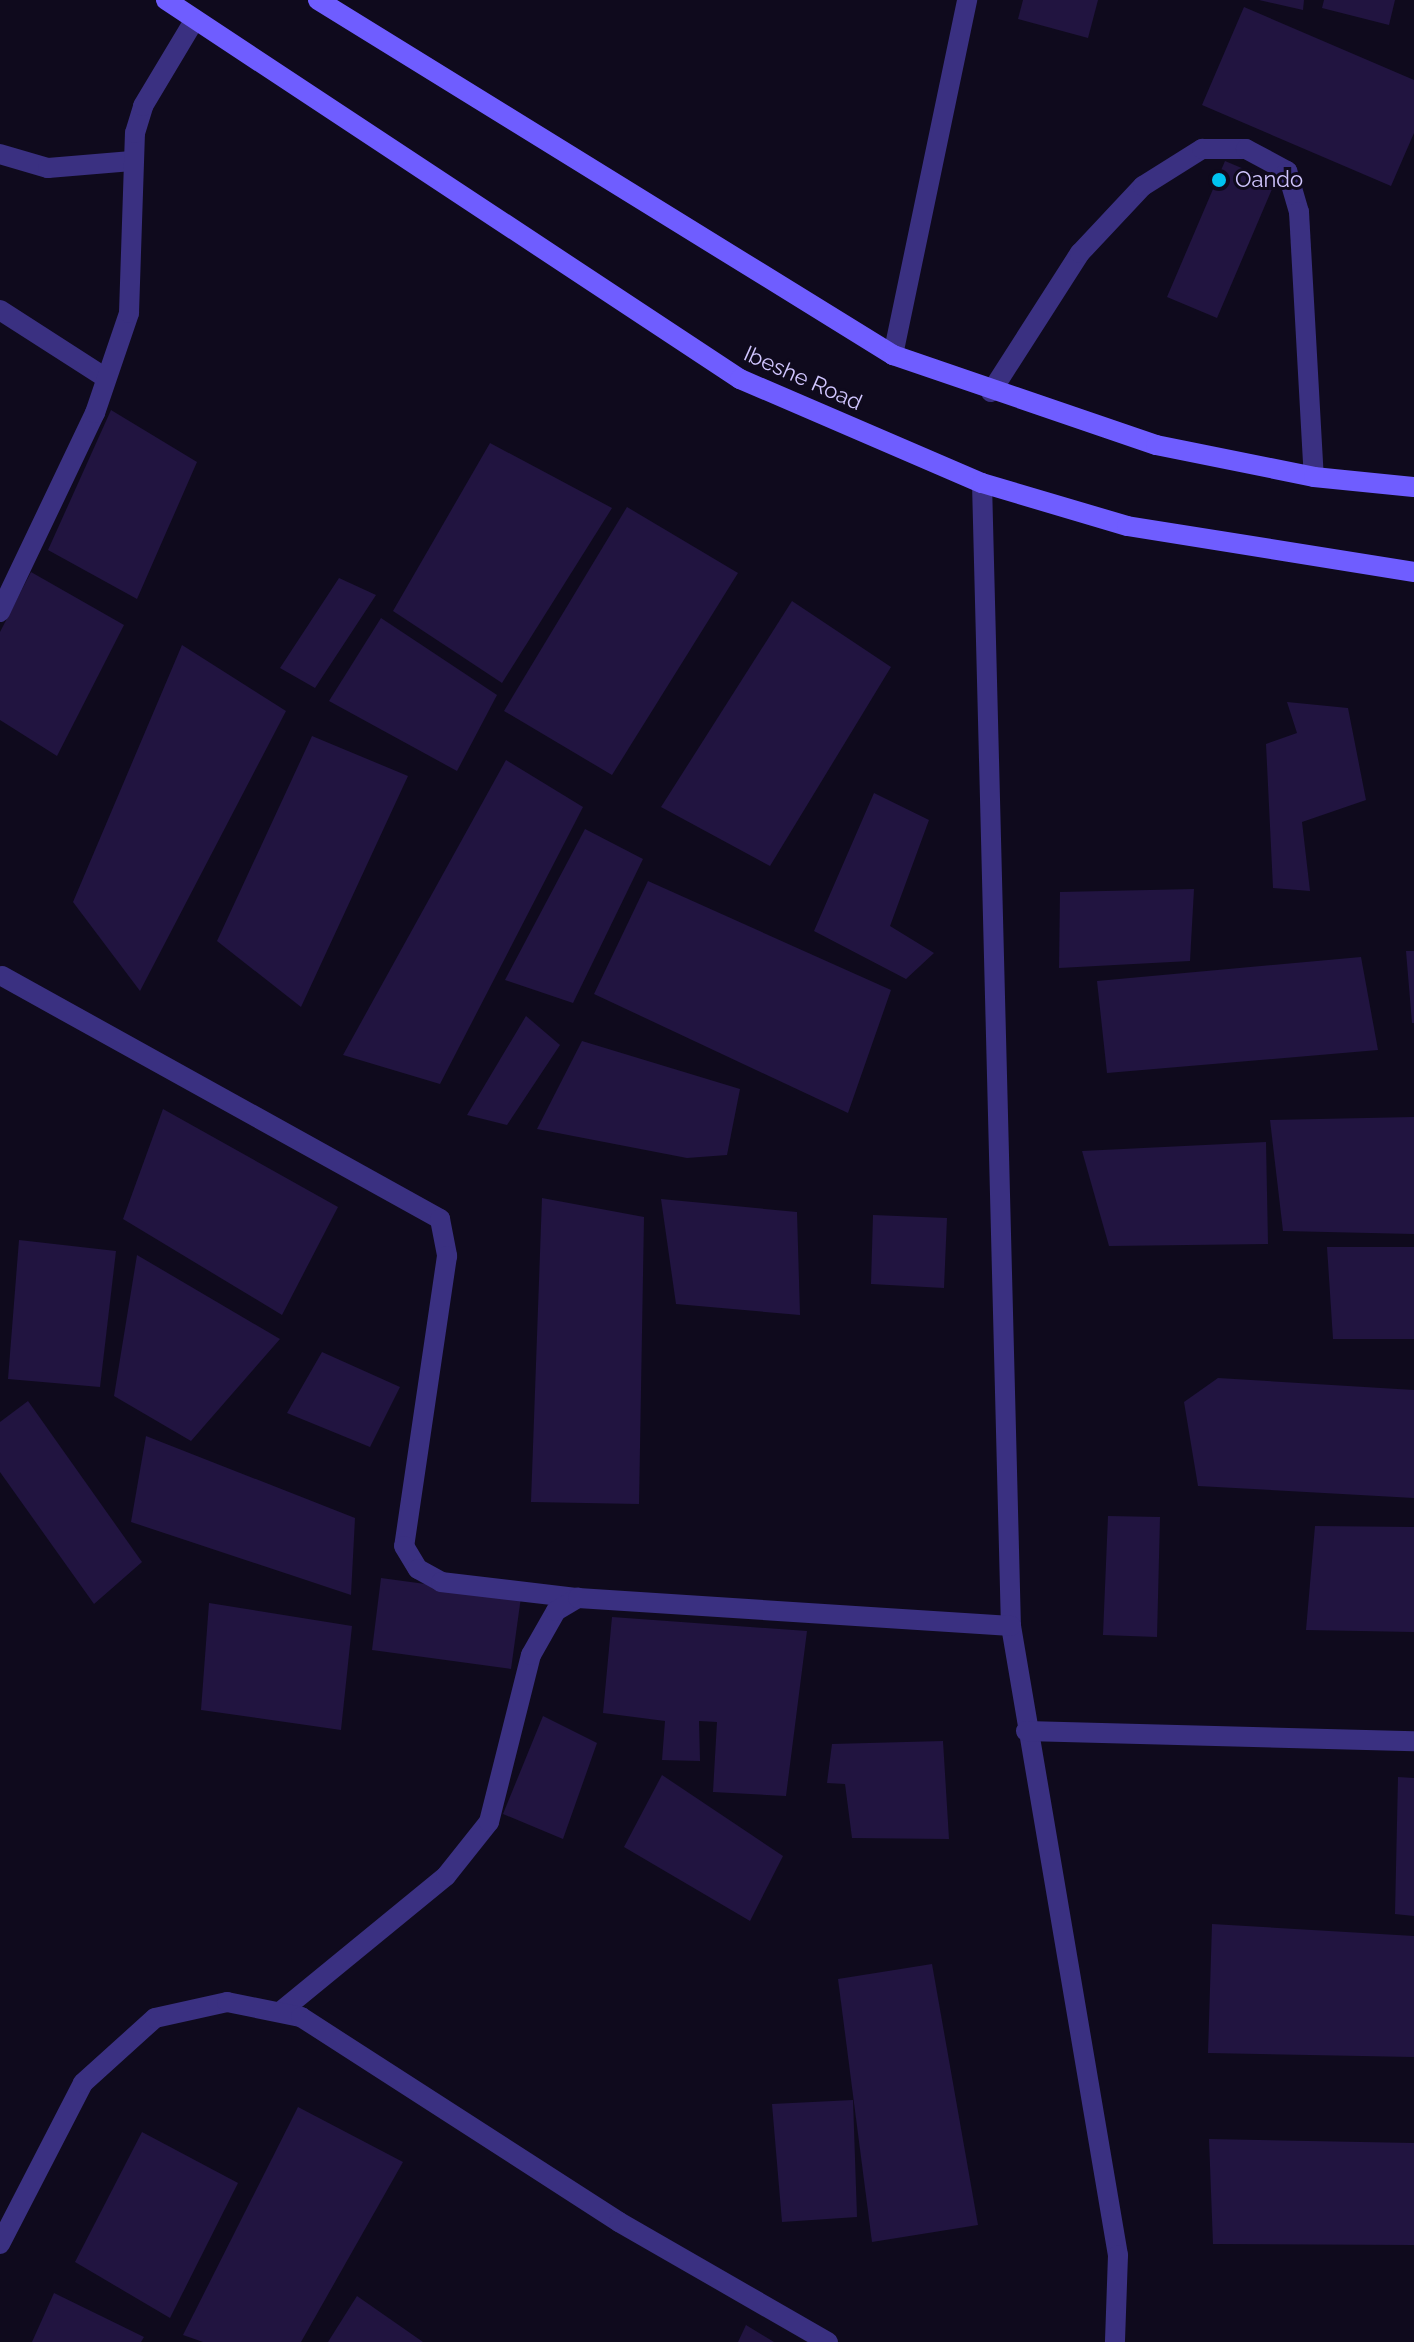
<!DOCTYPE html>
<html>
<head>
<meta charset="utf-8">
<style>
  body { margin:0 }
  #map { position:relative; width:1414px; height:2342px; overflow:hidden; background:#0f0a1d; font-family:Raleway,sans-serif }
  div>[style] { position:absolute }
  .building>* { inset:0; background:#211440 }
  .lane>* { height:20px; margin:-10px; padding:0 10px; transform-origin:10px; border-radius:10px; background:#3a3081 }
  .street>* { height:20px; margin:-10px; padding:0 10px; transform-origin:10px; border-radius:10px; background:#3a3081 }
  .secondary>* { height:20px; margin:-10px; padding:0 10px; transform-origin:10px; border-radius:10px; background:#6f5dff }
  .dots>* { width:22px; height:22px; translate:-50% -50%; box-sizing:border-box; border:4px solid #0f0a1d; border-radius:50% }
  span { translate:-50% -50%; white-space:nowrap; text-align:center; line-height:1.15; -webkit-text-stroke:6px #0f0a1d; paint-order:stroke }
  .poi-label { font-size:22px; color:#d1c6ff }
  .left { translate:0 -50%; text-align:left }
  .street-label { font-size:22px; color:#d1c6ff }
</style>
</head>
<body>
<div id="map">
  <div class="building">
    <i style="clip-path:polygon(1023px 0,1098px 0,1088px 38px,1018px 19px)"></i>
    <i style="clip-path:polygon(1259px 0,1304px 0,1303px 10px)"></i>
    <i style="clip-path:polygon(1324px 0,1395px 0,1389px 25px,1322px 8px)"></i>
    <i style="clip-path:polygon(1244px 7px,1414px 80px,1414px 133px,1391px 186px,1202px 105px)"></i>
    <i style="clip-path:polygon(1225px 161px,1275px 182px,1217px 318px,1167px 297px)"></i>
    <i style="clip-path:polygon(111px 410px,197px 462px,137px 599px,48px 550px)"></i>
    <i style="clip-path:polygon(490px 443px,612px 508px,502px 683px,393px 611px)"></i>
    <i style="clip-path:polygon(627px 507px,738px 573px,612px 775px,504px 711px)"></i>
    <i style="clip-path:polygon(31px 572px,124px 625px,57px 756px,0 720px,0 632px)"></i>
    <i style="clip-path:polygon(339px 578px,376px 595px,315px 688px,280px 668px)"></i>
    <i style="clip-path:polygon(792px 601px,891px 667px,770px 866px,661px 807px)"></i>
    <i style="clip-path:polygon(381px 618px,497px 695px,457px 771px,329px 701px)"></i>
    <i style="clip-path:polygon(182px 645px,286px 711px,140px 991px,73px 902px)"></i>
    <i style="clip-path:polygon(1287px 702px,1348px 708px,1366px 800px,1302px 822px,1310px 891px,1273px 888px,1266px 744px,1297px 733px)"></i>
    <i style="clip-path:polygon(312px 736px,408px 776px,301px 1007px,217px 941px)"></i>
    <i style="clip-path:polygon(506px 760px,583px 807px,440px 1084px,343px 1055px)"></i>
    <i style="clip-path:polygon(874px 793px,929px 820px,890px 926px,934px 953px,906px 979px,814px 931px)"></i>
    <i style="clip-path:polygon(585px 829px,643px 859px,573px 1003px,505px 980px)"></i>
    <i style="clip-path:polygon(648px 881px,891px 990px,848px 1113px,594px 994px)"></i>
    <i style="clip-path:polygon(1194px 889px,1190px 961px,1059px 968px,1060px 892px)"></i>
    <i style="clip-path:polygon(1406px 951px,1414px 951px,1414px 1023px,1412px 1023px)"></i>
    <i style="clip-path:polygon(1361px 957px,1378px 1050px,1107px 1073px,1097px 981px)"></i>
    <i style="clip-path:polygon(526px 1016px,560px 1045px,507px 1125px,467px 1115px)"></i>
    <i style="clip-path:polygon(582px 1041px,740px 1089px,727px 1155px,687px 1158px,537px 1129px)"></i>
    <i style="clip-path:polygon(163px 1109px,338px 1207px,282px 1315px,123px 1219px)"></i>
    <i style="clip-path:polygon(1414px 1117px,1414px 1234px,1283px 1231px,1270px 1120px)"></i>
    <i style="clip-path:polygon(1266px 1142px,1268px 1244px,1109px 1246px,1082px 1151px)"></i>
    <i style="clip-path:polygon(542px 1198px,644px 1217px,639px 1504px,531px 1502px)"></i>
    <i style="clip-path:polygon(661px 1199px,797px 1212px,800px 1315px,676px 1304px)"></i>
    <i style="clip-path:polygon(873px 1215px,947px 1218px,944px 1288px,871px 1284px)"></i>
    <i style="clip-path:polygon(19px 1240px,116px 1251px,100px 1387px,8px 1379px)"></i>
    <i style="clip-path:polygon(1327px 1247px,1414px 1247px,1414px 1339px,1333px 1339px)"></i>
    <i style="clip-path:polygon(137px 1255px,280px 1339px,191px 1441px,114px 1396px)"></i>
    <i style="clip-path:polygon(322px 1352px,400px 1387px,370px 1447px,287px 1413px)"></i>
    <i style="clip-path:polygon(1218px 1378px,1414px 1390px,1414px 1498px,1198px 1486px,1184px 1402px)"></i>
    <i style="clip-path:polygon(28px 1401px,142px 1562px,94px 1604px,0 1472px,0 1422px)"></i>
    <i style="clip-path:polygon(146px 1436px,355px 1518px,351px 1595px,131px 1522px)"></i>
    <i style="clip-path:polygon(1108px 1516px,1160px 1517px,1157px 1637px,1103px 1635px)"></i>
    <i style="clip-path:polygon(1315px 1526px,1414px 1527px,1414px 1632px,1306px 1630px)"></i>
    <i style="clip-path:polygon(381px 1578px,521px 1597px,511px 1669px,372px 1650px)"></i>
    <i style="clip-path:polygon(209px 1603px,352px 1626px,341px 1730px,201px 1710px)"></i>
    <i style="clip-path:polygon(612px 1617px,807px 1631px,786px 1796px,713px 1792px,717px 1722px,699px 1721px,700px 1761px,662px 1760px,665px 1721px,603px 1713px)"></i>
    <i style="clip-path:polygon(543px 1716px,597px 1743px,563px 1839px,503px 1814px)"></i>
    <i style="clip-path:polygon(943px 1741px,949px 1839px,852px 1838px,845px 1784px,827px 1783px,832px 1744px)"></i>
    <i style="clip-path:polygon(662px 1775px,783px 1856px,750px 1921px,624px 1847px)"></i>
    <i style="clip-path:polygon(1398px 1777px,1414px 1778px,1414px 1916px,1395px 1914px)"></i>
    <i style="clip-path:polygon(1212px 1924px,1414px 1936px,1414px 2057px,1208px 2053px)"></i>
    <i style="clip-path:polygon(932px 1964px,978px 2225px,872px 2242px,838px 1979px)"></i>
    <i style="clip-path:polygon(853px 2100px,857px 2217px,782px 2222px,772px 2104px)"></i>
    <i style="clip-path:polygon(298px 2107px,403px 2162px,301px 2342px,203px 2342px,183px 2335px)"></i>
    <i style="clip-path:polygon(142px 2132px,238px 2183px,170px 2318px,75px 2262px)"></i>
    <i style="clip-path:polygon(1209px 2139px,1414px 2143px,1414px 2245px,1213px 2244px)"></i>
    <i style="clip-path:polygon(54px 2293px,144px 2337px,141px 2342px,32px 2342px)"></i>
    <i style="clip-path:polygon(357px 2296px,423px 2342px,328px 2342px)"></i>
    <i style="clip-path:polygon(746px 2325px,774px 2342px,738px 2342px)"></i>
  </div>
  <div class="lane">
    <i style="left:0;top:154px;width:50px;rotate:16.3deg"></i>
    <i style="left:48px;top:168px;width:84px;rotate:-4.8deg"></i>
    <i style="left:0;top:310px;width:126px;rotate:32.7deg"></i>
    <i style="left:991px;top:392px;width:165px;rotate:-57.4deg"></i>
    <i style="left:1080px;top:253px;width:92px;rotate:-46.8deg"></i>
    <i style="left:1143px;top:186px;width:70px;rotate:-32.1deg"></i>
    <i style="left:1202px;top:149px;width:44px"></i>
    <i style="left:1246px;top:149px;width:47px;rotate:28.2deg"></i>
    <i style="left:1287px;top:171px;width:43px;rotate:73.7deg"></i>
    <i style="left:1299px;top:212px;width:265px;rotate:86.8deg"></i>
    <i style="left:0;top:612px;width:221px;rotate:-64.5deg"></i>
    <i style="left:95px;top:413px;width:106px;rotate:-71.2deg"></i>
    <i style="left:129px;top:313px;width:180px;rotate:-88.1deg"></i>
    <i style="left:135px;top:133px;width:28px;rotate:-73deg"></i>
    <i style="left:143px;top:106px;width:101px;rotate:-59.1deg"></i>
  </div>
  <div class="street">
    <i style="left:893px;top:355px;width:363px;rotate:-78.2deg"></i>
    <i style="left:982px;top:483px;width:1143px;rotate:88.55deg"></i>
    <i style="left:1011px;top:1626px;width:638px;rotate:80.35deg"></i>
    <i style="left:1118px;top:2255px;width:87px;rotate:92deg"></i>
    <i style="left:2px;top:976px;width:501px;rotate:29.02deg"></i>
    <i style="left:440px;top:1219px;width:38px;rotate:79deg"></i>
    <i style="left:447px;top:1256px;width:293px;rotate:98.4deg"></i>
    <i style="left:404px;top:1546px;width:27px;rotate:59deg"></i>
    <i style="left:418px;top:1569px;width:26px;rotate:29deg"></i>
    <i style="left:441px;top:1582px;width:138px;rotate:6.7deg"></i>
    <i style="left:1026px;top:1731px;width:388px;rotate:1.5deg"></i>
    <i style="left:280px;top:2012px;width:215px;rotate:-39.3deg"></i>
    <i style="left:446px;top:1876px;width:69px;rotate:-51.5deg"></i>
    <i style="left:489px;top:1822px;width:172px;rotate:-75.9deg"></i>
    <i style="left:531px;top:1655px;width:51px;rotate:-60.4deg"></i>
    <i style="left:556px;top:1611px;width:26px;rotate:-31deg"></i>
    <i style="left:578px;top:1598px;width:434px;rotate:3.7deg"></i>
    <i style="left:0;top:2244px;width:181px;rotate:-62.7deg"></i>
    <i style="left:83px;top:2083px;width:97px;rotate:-42.1deg"></i>
    <i style="left:155px;top:2018px;width:74px;rotate:-12.5deg"></i>
    <i style="left:227px;top:2002px;width:76px;rotate:11.5deg"></i>
    <i style="left:301px;top:2017px;width:378px;rotate:32.8deg"></i>
    <i style="left:619px;top:2222px;width:241px;rotate:29.9deg"></i>
  </div>
  <div class="secondary">
    <i style="left:166px;top:0;width:688px;rotate:33.44deg"></i>
    <i style="left:740px;top:379px;width:263px;rotate:23.3deg"></i>
    <i style="left:982px;top:483px;width:151px;rotate:16.5deg"></i>
    <i style="left:1127px;top:526px;width:291px;rotate:9.1deg"></i>
    <i style="left:318px;top:0;width:676px;rotate:31.69deg"></i>
    <i style="left:893px;top:355px;width:278px;rotate:18.9deg"></i>
    <i style="left:1156px;top:445px;width:161px;rotate:11.4deg"></i>
    <i style="left:1314px;top:477px;width:100px;rotate:5.7deg"></i>
  </div>
  <div class="dots">
    <i style="left:1219px;top:180px;background:#00c4f1"></i>
  </div>
  <div class="poi-label">
    <span class="left" style="left:1235px;top:180px">Oando</span>
  </div>
  <div class="street-label">
    <span style="left:803px;top:378px;rotate:24deg">Ibeshe Road</span>
  </div>
</div>
</body>
</html>
